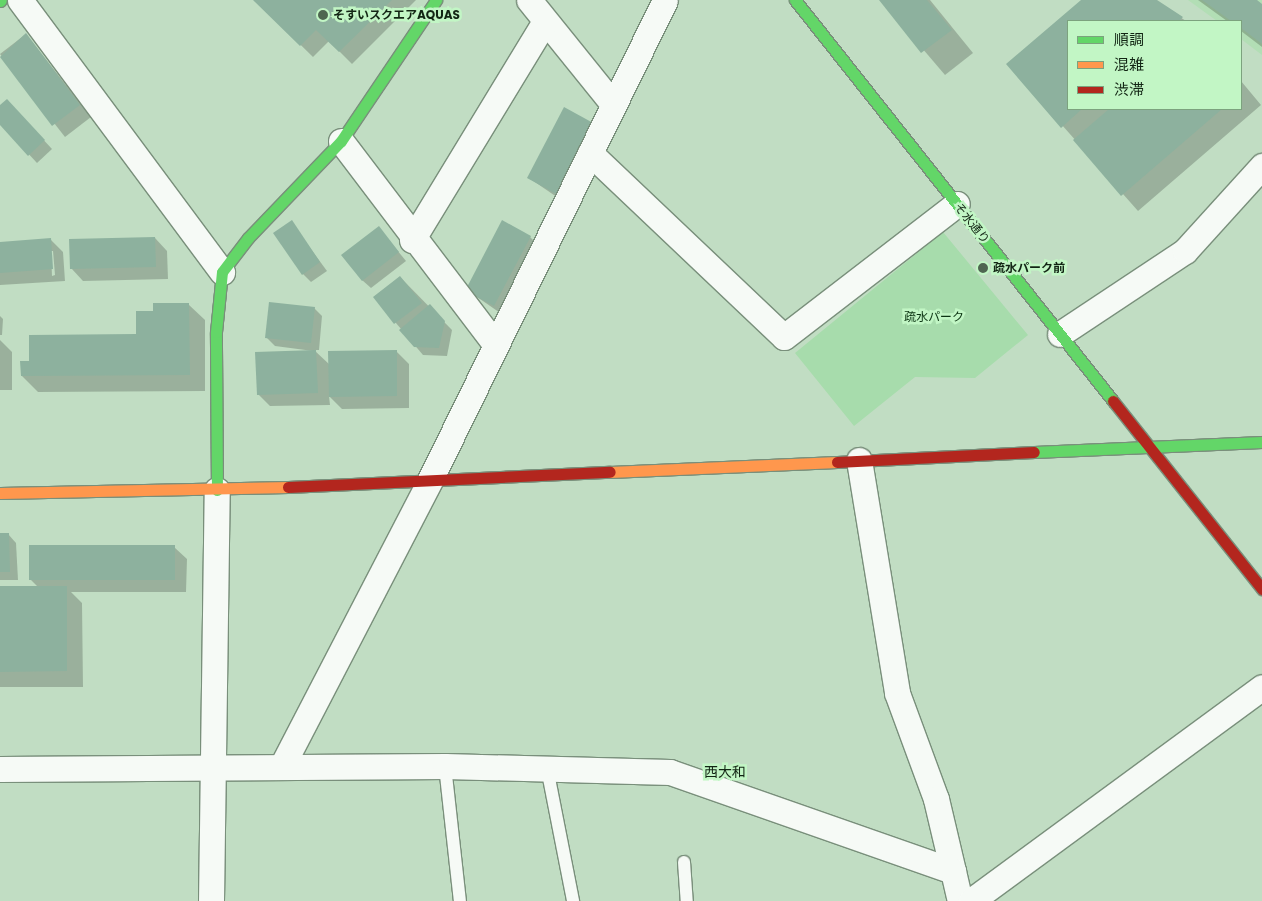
<!DOCTYPE html>
<html>
<head>
<meta charset="utf-8">
<style>
  body { margin:0 }
  #map { position:relative; width:1262px; height:901px; overflow:hidden; background:#c1ddc3; font-family:Poppins,"Noto Sans JP",sans-serif }
  div>[style] { position:absolute }
  .built>* { inset:0; background:#b2deb5 }
  .green>* { inset:0; background:#a7dcac }
  .shadow>* { inset:0; background:#0003 }
  .building>* { inset:0; background:#8db19e }
  .roads { filter:drop-shadow(1px 0 #798f7b) drop-shadow(-1px 0 #798f7b) drop-shadow(0 1px #798f7b) drop-shadow(0 -1px #798f7b) }
  .lane>* { height:12px; margin:-6px; padding:0 6px; transform-origin:6px; border-radius:6px; background:#f6faf6 }
  .street>* { height:25px; margin:-12.5px; padding:0 12.5px; transform-origin:12.5px; border-radius:12.5px; background:#f6faf6 }
  .fast>* { height:11px; margin:-5.5px; padding:0 5.5px; transform-origin:5.5px; border-radius:5.5px; background:#63d668 }
  .slow>* { height:11px; margin:-5.5px; padding:0 5.5px; transform-origin:5.5px; border-radius:5.5px; background:#ff974d }
  .jam>* { height:11px; margin:-5.5px; padding:0 5.5px; transform-origin:5.5px; border-radius:5.5px; background:#b3261e }
  .dots>* { width:14px; height:14px; translate:-50% -50%; box-sizing:border-box; border:2px solid #c2f6c5; border-radius:50% }
  span { translate:-50% -50%; white-space:nowrap; text-align:center; line-height:1.15; -webkit-text-stroke:5px #c2f6c5; paint-order:stroke }
  .poi-label { font-size:12px; color:#122514; font-weight:700 }
  .left { translate:0 -50%; text-align:left }
  .street-label { font-size:12px; color:#122514 }
  .park-label { font-size:12px; color:#0c3413 }
  .neighbourhood-label { font-size:14px; color:#122514 }
  .legend { position:absolute; left:1067px; top:20px; width:175px; height:90px; box-sizing:border-box; background:#c2f6c5; border:1px solid #7ca27e; margin:0; padding:6px 9px; list-style:none; font-size:15px; color:#122514 }
  .legend li { display:flex; align-items:center; gap:10px; height:25px }
  .legend b { width:25px; border:1px solid #7ca27e }
</style>
</head>
<body>
<div id="map">
  <div class="built">
    <i style="clip-path:polygon(1188px 0,1262px 0,1262px 55px,1241px 39px,1241px 21px,1217px 21px)"></i>
  </div>
  <div class="green">
    <i style="clip-path:polygon(943px 232px,1028px 335px,975px 378px,915px 377px,854px 426px,795px 353px)"></i>
  </div>
  <div class="shadow">
    <i style="clip-path:polygon(255px 0,416px 0,352px 64px,329px 41px,313px 57px)"></i>
    <i style="clip-path:polygon(881px 0,930px 0,973px 53px,945px 75px)"></i>
    <i style="clip-path:polygon(1083px 0,1154px 0,1186px 21px,1068px 21px,1068px 109px,1241px 109px,1241px 81px,1261px 105px,1138px 211px,1008px 64px)"></i>
    <i style="clip-path:polygon(1198px 0,1255px 0,1262px 5px,1262px 47px,1241px 31px,1241px 21px,1227px 21px)"></i>
    <i style="clip-path:polygon(26px 34px,91px 117px,65px 137px,0 54px)"></i>
    <i style="clip-path:polygon(0 107px,15px 109px,52px 149px,37px 163px,0 123px)"></i>
    <i style="clip-path:polygon(565px 109px,570px 206px,529px 178px)"></i>
    <i style="clip-path:polygon(291px 222px,327px 271px,311px 282px,303px 274px)"></i>
    <i style="clip-path:polygon(379px 228px,406px 261px,371px 288px,362px 280px)"></i>
    <i style="clip-path:polygon(530px 237px,542px 249px,506px 317px,467px 290px)"></i>
    <i style="clip-path:polygon(155px 238px,167px 251px,168px 279px,83px 281px,71px 268px)"></i>
    <i style="clip-path:polygon(evenodd,51px 240px,63px 252px,65px 281px,0 285px,0 243px,51px 240px,51px 251px,53px 251px,55px 275px,52px 276px,51px 251px)"></i>
    <i style="clip-path:polygon(400px 277px,452px 330px,447px 356px,423px 355px,374px 297px)"></i>
    <i style="clip-path:polygon(188px 304px,205px 320px,205px 391px,38px 392px,22px 376px,30px 363px,138px 336px,154px 312px)"></i>
    <i style="clip-path:polygon(314px 308px,322px 316px,319px 350px,314px 350px,330px 365px,396px 351px,409px 364px,409px 408px,342px 409px,329px 396px,330px 405px,270px 406px,258px 394px,313px 351px,275px 346px,267px 338px)"></i>
    <i style="clip-path:polygon(0 316px,3px 319px,2px 335px,0 335px)"></i>
    <i style="clip-path:polygon(0 340px,12px 352px,12px 390px,0 390px)"></i>
    <i style="clip-path:polygon(8px 534px,16px 543px,18px 580px,0 580px,0 535px)"></i>
    <i style="clip-path:polygon(174px 547px,187px 559px,186px 592px,71px 592px,82px 603px,83px 687px,0 687px,0 587px,38px 587px,30px 579px)"></i>
  </div>
  <div class="building">
    <i style="clip-path:polygon(253px 0,392px 0,339px 52px,316px 30px,300px 46px)"></i>
    <i style="clip-path:polygon(879px 0,927px 0,952px 30px,921px 53px)"></i>
    <i style="clip-path:polygon(1081px 0,1157px 0,1183px 17px,1179px 21px,1068px 21px,1068px 109px,1082px 109px,1061px 128px,1006px 64px)"></i>
    <i style="clip-path:polygon(1202px 0,1257px 0,1262px 4px,1262px 44px,1241px 28px,1241px 21px,1231px 21px)"></i>
    <i style="clip-path:polygon(26px 33px,80px 105px,52px 126px,0 57px)"></i>
    <i style="clip-path:polygon(7px 99px,45px 140px,28px 156px,0 125px,0 105px)"></i>
    <i style="clip-path:polygon(564px 107px,595px 124px,558px 195px,527px 178px)"></i>
    <i style="clip-path:polygon(1109px 109px,1222px 109px,1121px 196px,1073px 140px)"></i>
    <i style="clip-path:polygon(292px 220px,320px 262px,302px 275px,273px 233px)"></i>
    <i style="clip-path:polygon(502px 220px,531px 236px,494px 306px,465px 291px)"></i>
    <i style="clip-path:polygon(379px 226px,399px 252px,362px 281px,341px 255px)"></i>
    <i style="clip-path:polygon(155px 237px,156px 267px,70px 269px,69px 239px)"></i>
    <i style="clip-path:polygon(51px 238px,53px 269px,0 273px,0 242px)"></i>
    <i style="clip-path:polygon(400px 276px,422px 303px,394px 324px,373px 297px)"></i>
    <i style="clip-path:polygon(269px 302px,315px 307px,311px 343px,265px 338px)"></i>
    <i style="clip-path:polygon(153px 303px,189px 303px,190px 375px,21px 376px,20px 361px,29px 361px,29px 335px,136px 334px,136px 311px,153px 311px)"></i>
    <i style="clip-path:polygon(430px 304px,445px 321px,439px 348px,414px 347px,399px 330px)"></i>
    <i style="clip-path:polygon(316px 350px,318px 393px,257px 395px,255px 352px)"></i>
    <i style="clip-path:polygon(397px 350px,397px 396px,329px 397px,328px 351px)"></i>
    <i style="clip-path:polygon(0 533px,9px 533px,10px 572px,0 572px)"></i>
    <i style="clip-path:polygon(29px 545px,175px 545px,175px 580px,29px 580px)"></i>
    <i style="clip-path:polygon(0 586px,67px 586px,67px 671px,0 672px)"></i>
  </div>
  <div class="roads">
    <div class="lane">
      <i style="left:445px;top:766px;width:136px;rotate:83.7deg"></i>
      <i style="left:547px;top:768px;width:136px;rotate:78.9deg"></i>
      <i style="left:684px;top:862px;width:39px;rotate:86deg"></i>
    </div>
    <div class="street">
      <i style="left:20px;top:0;width:339px;rotate:53.4deg"></i>
      <i style="left:529px;top:0;width:134px;rotate:51.1deg"></i>
      <i style="left:341px;top:141px;width:256px;rotate:52.8deg"></i>
      <i style="left:590px;top:153px;width:267px;rotate:43.5deg"></i>
      <i style="left:784px;top:337px;width:218px;rotate:-37.6deg"></i>
      <i style="left:412px;top:240px;width:256px;rotate:-58.7deg"></i>
      <i style="left:1060px;top:334px;width:150px;rotate:-33.6deg"></i>
      <i style="left:1185px;top:251px;width:115px;rotate:-47.8deg"></i>
      <i style="left:859px;top:460px;width:236px;rotate:80.7deg"></i>
      <i style="left:897px;top:693px;width:113px;rotate:69.8deg"></i>
      <i style="left:936px;top:799px;width:74px;rotate:76.7deg"></i>
      <i style="left:282px;top:766px;width:322px;rotate:-62.6deg"></i>
      <i style="left:430px;top:480px;width:534px;rotate:-63.91deg"></i>
      <i style="left:0;top:769px;width:445px;rotate:-0.4deg"></i>
      <i style="left:445px;top:766px;width:225px;rotate:1.5deg"></i>
      <i style="left:670px;top:772px;width:300px;rotate:19.3deg"></i>
      <i style="left:953px;top:871px;width:31px;rotate:77deg"></i>
      <i style="left:211px;top:901px;width:411px;rotate:-89.2deg"></i>
      <i style="left:971px;top:901px;width:361px;rotate:-36.3deg"></i>
    </div>
    <div class="fast">
      <i style="left:795px;top:0;width:512px;rotate:51.58deg"></i>
      <i style="left:0;top:1px;width:1px;rotate:-45deg"></i>
      <i style="left:1034px;top:452px;width:228px;rotate:-2.5deg"></i>
      <i style="left:217px;top:490px;width:158px;rotate:-90.4deg"></i>
      <i style="left:216px;top:332px;width:60px;rotate:-84.3deg"></i>
      <i style="left:222px;top:272px;width:43px;rotate:-52.6deg"></i>
      <i style="left:248px;top:238px;width:134px;rotate:-46.2deg"></i>
      <i style="left:341px;top:141px;width:170px;rotate:-56deg"></i>
    </div>
    <div class="slow">
      <i style="left:610px;top:472px;width:227px;rotate:-2.5deg"></i>
      <i style="left:0;top:493px;width:288px;rotate:-1.2deg"></i>
    </div>
    <div class="jam">
      <i style="left:1113px;top:401px;width:240px;rotate:51.6deg"></i>
      <i style="left:837px;top:462px;width:197px;rotate:-2.9deg"></i>
      <i style="left:288px;top:487px;width:322px;rotate:-2.7deg"></i>
    </div>
  </div>
  <div class="dots">
    <i style="left:323px;top:15px;background:#4f6551"></i>
    <i style="left:983px;top:268px;background:#4f6551"></i>
  </div>
  <div class="poi-label">
    <span class="left" style="left:333px;top:15px">そすいスクエアAQUAS</span>
    <span class="left" style="left:993px;top:268px">疏水パーク前</span>
  </div>
  <div class="street-label">
    <span style="left:972px;top:223px;rotate:51deg">そ水通り</span>
  </div>
  <div class="park-label">
    <span style="left:934px;top:317px">疏水パーク</span>
  </div>
  <div class="neighbourhood-label">
    <span style="left:725px;top:772px">西大和</span>
  </div>
  <ul class="legend">
  <li><b style="height:6px;background:#63d668"></b>順調</li>
  <li><b style="height:6px;background:#ff974d"></b>混雑</li>
  <li><b style="height:6px;background:#b3261e"></b>渋滞</li>
  </ul>
</div>
</body>
</html>
